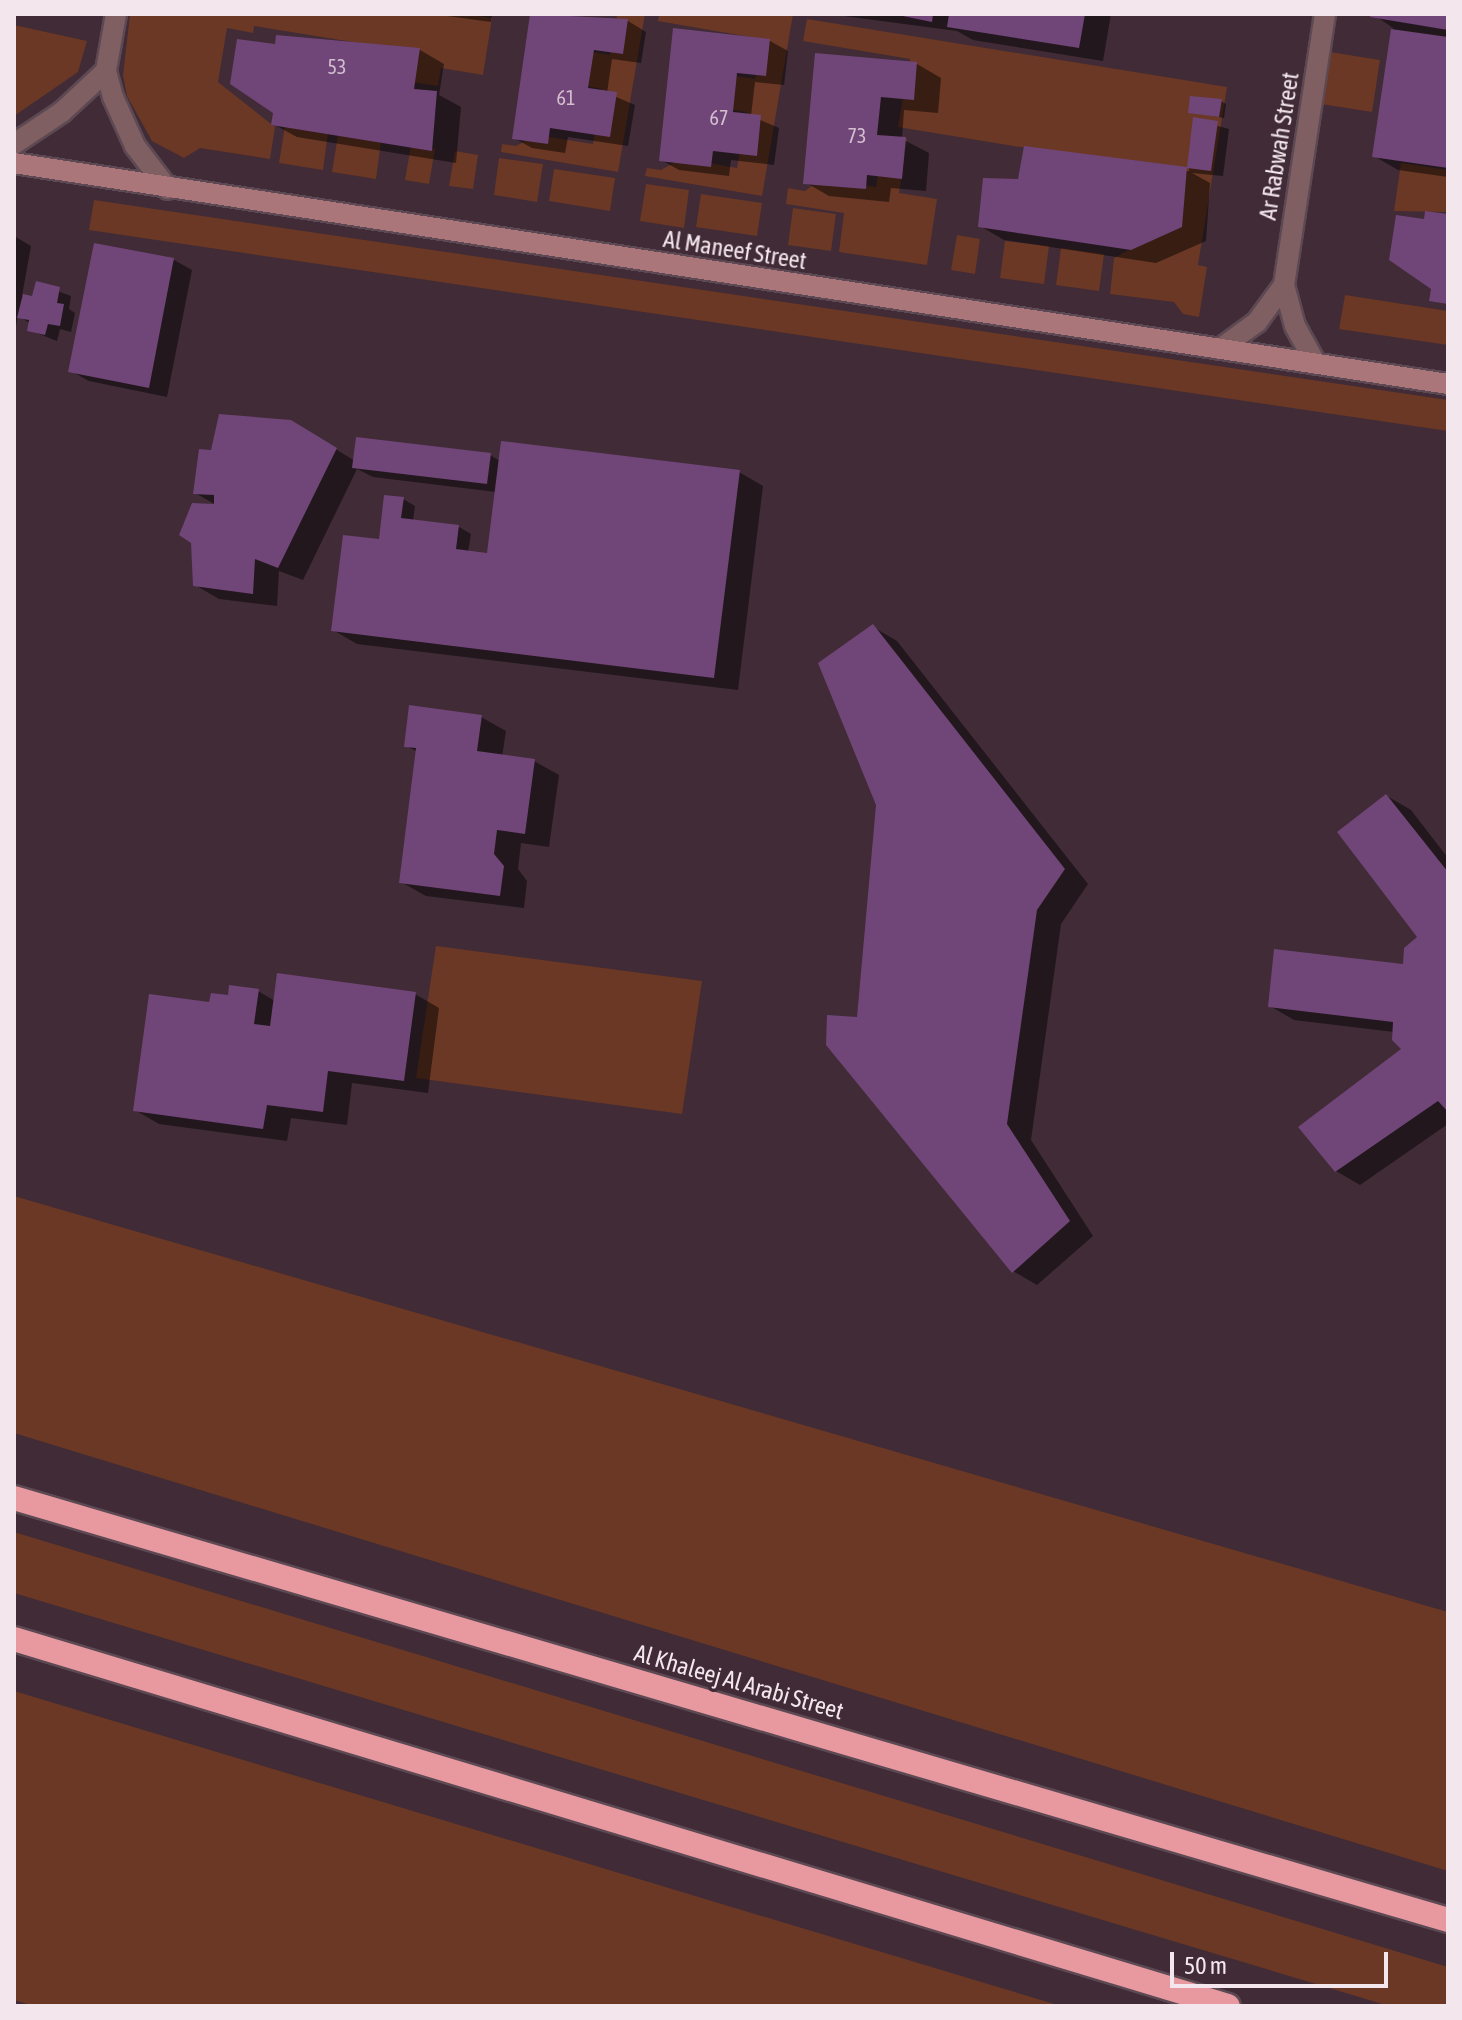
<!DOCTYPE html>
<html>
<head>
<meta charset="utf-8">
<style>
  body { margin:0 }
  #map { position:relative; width:1462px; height:2020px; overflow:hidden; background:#402b36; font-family:"Asap Condensed",sans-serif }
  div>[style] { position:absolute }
  .green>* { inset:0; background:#6a3824 }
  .shadow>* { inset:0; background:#0007 }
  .building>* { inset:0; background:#704578 }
  .roads { filter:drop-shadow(2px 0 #5d4953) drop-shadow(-2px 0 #5d4953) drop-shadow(0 2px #5d4953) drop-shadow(0 -2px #5d4953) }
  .street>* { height:20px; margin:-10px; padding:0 10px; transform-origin:10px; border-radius:10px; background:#7f5f61 }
  .secondary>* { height:20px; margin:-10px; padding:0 10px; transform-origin:10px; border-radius:10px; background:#aa767a }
  .highway>* { height:24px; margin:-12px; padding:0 12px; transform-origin:12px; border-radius:12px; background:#e8999f }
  span { translate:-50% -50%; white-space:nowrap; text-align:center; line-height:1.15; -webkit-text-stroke:7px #402b36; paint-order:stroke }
  .number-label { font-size:20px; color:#d3bed0 }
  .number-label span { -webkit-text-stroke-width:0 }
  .street-label { font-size:24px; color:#f4e6ed }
  .frame { position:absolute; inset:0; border:16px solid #f4e6ed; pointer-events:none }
  .scale { position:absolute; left:1170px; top:1952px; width:218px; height:36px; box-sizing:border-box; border:4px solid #f4e6ed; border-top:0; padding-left:10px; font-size:24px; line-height:28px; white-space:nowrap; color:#f4e6ed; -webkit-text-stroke:6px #402b36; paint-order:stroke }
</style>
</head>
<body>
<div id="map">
  <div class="green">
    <i style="clip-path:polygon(130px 14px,467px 14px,492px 18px,483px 75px,441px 68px,438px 86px,392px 79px,396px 49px,254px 26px,253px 33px,227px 28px,218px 82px,275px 127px,270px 159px,200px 148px,184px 158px,152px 141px,127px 96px,123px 75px)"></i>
    <i style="clip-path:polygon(613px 14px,645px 14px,618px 172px,501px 152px,502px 144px,516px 146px,537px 135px,593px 144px,602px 89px,572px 83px,578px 50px,610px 55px,617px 15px)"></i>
    <i style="clip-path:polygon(659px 14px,793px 14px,762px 196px,645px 176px,647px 168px,661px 170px,682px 158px,737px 168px,747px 112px,717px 107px,722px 74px,755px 79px,762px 39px,658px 21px)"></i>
    <i style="clip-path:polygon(807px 19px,1227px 87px,1198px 265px,1207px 267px,1199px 317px,1183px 314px,1174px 302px,1110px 294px,1114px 258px,1177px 224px,1185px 174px,898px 127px,910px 59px,803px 41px)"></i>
    <i style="clip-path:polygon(14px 25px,87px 41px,78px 72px,14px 116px)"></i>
    <i style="clip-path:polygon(1330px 52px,1380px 60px,1372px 112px,1321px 104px)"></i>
    <i style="clip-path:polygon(285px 126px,328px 133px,323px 170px,279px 163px)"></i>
    <i style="clip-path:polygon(338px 135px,381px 141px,376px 179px,332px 172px)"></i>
    <i style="clip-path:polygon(884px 135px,907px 139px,899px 193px,937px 199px,927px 265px,839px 252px,844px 213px,786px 204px,788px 188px,805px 191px,821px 179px,876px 187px)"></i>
    <i style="clip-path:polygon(411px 145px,435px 149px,429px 184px,405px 180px)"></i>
    <i style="clip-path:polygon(455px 151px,478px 155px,473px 189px,449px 186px)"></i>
    <i style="clip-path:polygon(499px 158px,543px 164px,537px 202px,494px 195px)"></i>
    <i style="clip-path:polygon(1401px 163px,1448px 170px,1448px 212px,1394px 211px)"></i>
    <i style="clip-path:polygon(554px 169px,615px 178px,610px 211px,549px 201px)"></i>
    <i style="clip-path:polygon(646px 184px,689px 190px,684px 228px,640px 221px)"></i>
    <i style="clip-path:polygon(701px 194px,762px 203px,757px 236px,696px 227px)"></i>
    <i style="clip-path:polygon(94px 200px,1448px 400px,1448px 431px,89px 230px)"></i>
    <i style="clip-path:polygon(793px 208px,836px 214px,831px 251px,788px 245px)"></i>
    <i style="clip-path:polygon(957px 235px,980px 239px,975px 274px,951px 270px)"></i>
    <i style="clip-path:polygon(1005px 241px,1049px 246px,1044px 284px,1000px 278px)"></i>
    <i style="clip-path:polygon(1061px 248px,1104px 254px,1099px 291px,1056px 285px)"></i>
    <i style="clip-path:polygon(1345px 295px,1448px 311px,1448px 345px,1339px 329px)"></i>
    <i style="clip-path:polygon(436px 946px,702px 981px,682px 1114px,416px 1078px)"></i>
    <i style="clip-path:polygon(14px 1196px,1448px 1612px,1448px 1871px,14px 1433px)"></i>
    <i style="clip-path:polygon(14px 1532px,1448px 1967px,1448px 2006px,1389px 2006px,14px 1593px)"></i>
    <i style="clip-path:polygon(14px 1691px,1061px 2006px,34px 2006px,14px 2000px)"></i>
  </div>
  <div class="shadow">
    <i style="clip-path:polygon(433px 14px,492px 14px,491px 22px)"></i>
    <i style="clip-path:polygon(532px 14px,628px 21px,646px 32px,641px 63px,612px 59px,607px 93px,635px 105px,628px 146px,568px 137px,565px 153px,532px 148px,514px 138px)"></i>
    <i style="clip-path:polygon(829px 14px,1111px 14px,1103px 61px,973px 40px,957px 31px)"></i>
    <i style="clip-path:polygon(1373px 14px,1448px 14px,1448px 177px,1398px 170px,1374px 156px,1393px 28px)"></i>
    <i style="clip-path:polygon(675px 30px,770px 41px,788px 51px,784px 85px,755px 82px,751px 116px,779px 128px,774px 165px,731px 160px,729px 176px,679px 170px,661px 160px)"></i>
    <i style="clip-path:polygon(277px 37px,420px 50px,444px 64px,439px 95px,461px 107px,456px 163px,297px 137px,273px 124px)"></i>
    <i style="clip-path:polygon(817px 55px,917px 64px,941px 78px,938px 113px,904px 110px,902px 139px,929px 153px,926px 191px,891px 188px,889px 202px,829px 196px,805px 182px)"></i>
    <i style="clip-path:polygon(1221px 101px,1226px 104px,1224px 118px,1190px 112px)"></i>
    <i style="clip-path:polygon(1195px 120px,1229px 129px,1223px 176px,1192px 173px,1210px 183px,1206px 241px,1156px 263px,1004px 240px,980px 226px,1020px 181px,1189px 171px)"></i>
    <i style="clip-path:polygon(14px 236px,31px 246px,22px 296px,34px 299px,37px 284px,71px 296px,69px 309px,75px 313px,71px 332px,60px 329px,57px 341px,29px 330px,30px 323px,18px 316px,14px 336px)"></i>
    <i style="clip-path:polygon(174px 260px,192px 270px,167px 397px,89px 381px,71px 371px)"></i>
    <i style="clip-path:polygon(316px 437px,355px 461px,490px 455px,500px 461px,739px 472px,763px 486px,738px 690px,357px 644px,333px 630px,388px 542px,403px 499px,415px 506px,413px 521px,459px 527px,471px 534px,468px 552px,489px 555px,496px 492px,373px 477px,357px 469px,303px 580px,279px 571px,277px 606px,219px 599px,195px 585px,220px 507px,195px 493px,213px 452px)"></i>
    <i style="clip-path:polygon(873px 627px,897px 641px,1088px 884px,1061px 924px,1031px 1140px,1093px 1236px,1037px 1285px,1013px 1271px,858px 1020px,878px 805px)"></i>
    <i style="clip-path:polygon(481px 717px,506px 731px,502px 757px,534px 761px,559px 775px,549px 847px,521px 843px,518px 869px,527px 881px,524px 908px,426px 896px,401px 882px,418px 752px,406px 746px)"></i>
    <i style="clip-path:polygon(1387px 796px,1411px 810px,1448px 858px,1448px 1124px,1360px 1185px,1336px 1171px,1404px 1049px,1394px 1032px,1294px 1020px,1270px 1006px,1405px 966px,1420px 938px)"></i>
    <i style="clip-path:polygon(258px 991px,275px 1001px,415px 994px,439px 1008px,428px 1093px,352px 1083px,347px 1125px,291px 1118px,287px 1141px,159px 1124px,135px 1110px,211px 1005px)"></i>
  </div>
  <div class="building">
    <i style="clip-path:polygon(530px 14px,628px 19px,623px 54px,594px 50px,588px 88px,617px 92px,610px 137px,550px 128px,548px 144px,512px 139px)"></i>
    <i style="clip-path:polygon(893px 14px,933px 14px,932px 22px)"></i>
    <i style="clip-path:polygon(949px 14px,1085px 14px,1079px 48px,947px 27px)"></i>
    <i style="clip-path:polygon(1371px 14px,1448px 14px,1448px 30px,1370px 17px)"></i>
    <i style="clip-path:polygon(673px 28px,770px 39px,766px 76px,737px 73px,733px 112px,761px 115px,757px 156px,713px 151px,711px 167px,659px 161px)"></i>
    <i style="clip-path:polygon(1391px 29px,1448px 37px,1448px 168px,1372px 157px)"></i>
    <i style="clip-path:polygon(276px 35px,420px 48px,414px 89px,437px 91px,432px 151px,271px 125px,273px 113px,230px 84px,237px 39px,275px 44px)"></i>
    <i style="clip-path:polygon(815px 53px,917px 62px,914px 100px,881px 97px,877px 135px,906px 137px,902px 179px,867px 175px,866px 189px,803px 184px)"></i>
    <i style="clip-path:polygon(1190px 96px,1222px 99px,1219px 117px,1188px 113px)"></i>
    <i style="clip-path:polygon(1193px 117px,1218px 121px,1211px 171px,1187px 168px)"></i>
    <i style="clip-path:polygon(1024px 146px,1187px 167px,1182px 227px,1131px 250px,978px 227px,983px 178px,1018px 179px)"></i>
    <i style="clip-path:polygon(1425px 211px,1448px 214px,1448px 304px,1429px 301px,1431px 289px,1389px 260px,1396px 215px,1424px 219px)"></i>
    <i style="clip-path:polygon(94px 243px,174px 258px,149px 388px,68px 372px)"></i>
    <i style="clip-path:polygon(36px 281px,60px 287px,57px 303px,64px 304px,60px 326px,48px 324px,45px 335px,27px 331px,29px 320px,17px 318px,23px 294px,32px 296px)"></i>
    <i style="clip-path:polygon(219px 414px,291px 420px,337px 448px,278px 568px,255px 559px,253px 594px,193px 586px,191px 543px,179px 535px,192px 503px,214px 504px,214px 495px,193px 494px,199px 449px,211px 450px)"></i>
    <i style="clip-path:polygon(356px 437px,491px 453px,487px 484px,352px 468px)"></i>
    <i style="clip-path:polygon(501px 441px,740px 470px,714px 678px,331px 631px,343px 535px,379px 539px,384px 495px,404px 497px,401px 518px,459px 525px,456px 549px,487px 553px)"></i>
    <i style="clip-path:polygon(873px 624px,1065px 869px,1037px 910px,1007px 1124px,1070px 1221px,1012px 1273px,826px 1045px,827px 1015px,857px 1017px,876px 805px,818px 663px)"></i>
    <i style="clip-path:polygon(409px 705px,482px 715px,477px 751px,535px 759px,525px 834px,497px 830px,494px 854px,504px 866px,500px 896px,399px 883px,416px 748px,404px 747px)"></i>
    <i style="clip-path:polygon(1386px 794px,1448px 872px,1448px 1112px,1438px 1101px,1335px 1172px,1298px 1127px,1401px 1049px,1392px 1040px,1393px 1022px,1268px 1007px,1274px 949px,1403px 964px,1404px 948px,1417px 937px,1337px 832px)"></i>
    <i style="clip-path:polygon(277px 973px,416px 992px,404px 1081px,328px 1071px,323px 1112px,267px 1105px,263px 1129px,133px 1111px,149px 994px,209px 1002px,211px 993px,228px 995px,229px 985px,259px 989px,254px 1024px,270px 1026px)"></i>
  </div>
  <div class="roads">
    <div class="street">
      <i style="left:116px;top:14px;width:58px;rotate:100deg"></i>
      <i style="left:106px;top:71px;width:27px;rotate:75deg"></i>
      <i style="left:113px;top:97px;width:54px;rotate:65.8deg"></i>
      <i style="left:135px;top:146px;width:54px;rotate:52.5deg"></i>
      <i style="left:14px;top:144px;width:58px;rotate:-33.7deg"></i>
      <i style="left:62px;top:112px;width:60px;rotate:-43deg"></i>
      <i style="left:1220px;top:349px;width:46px;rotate:-36.1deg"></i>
      <i style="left:1257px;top:322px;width:46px;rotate:-53.9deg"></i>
      <i style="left:1316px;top:364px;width:43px;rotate:-118.9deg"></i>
      <i style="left:1295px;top:326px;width:42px;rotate:-105deg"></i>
      <i style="left:1284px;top:285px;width:274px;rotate:-81.4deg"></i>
    </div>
    <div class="secondary">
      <i style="left:14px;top:163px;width:1451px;rotate:8.76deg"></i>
    </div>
    <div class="highway">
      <i style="left:14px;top:1498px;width:1495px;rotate:16.4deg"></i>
      <i style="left:14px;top:1639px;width:1268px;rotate:16.82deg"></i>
    </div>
  </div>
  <div class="number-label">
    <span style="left:337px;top:66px">53</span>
    <span style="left:566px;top:97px">61</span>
    <span style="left:719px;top:117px">67</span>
    <span style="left:857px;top:135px">73</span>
  </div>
  <div class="street-label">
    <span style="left:1279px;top:146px;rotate:-81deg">Ar Rabwah Street</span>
    <span style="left:735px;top:250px;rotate:9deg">Al Maneef Street</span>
    <span style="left:739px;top:1682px;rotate:16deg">Al Khaleej Al Arabi Street</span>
  </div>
  <div class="frame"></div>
  <div class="scale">50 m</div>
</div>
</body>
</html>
